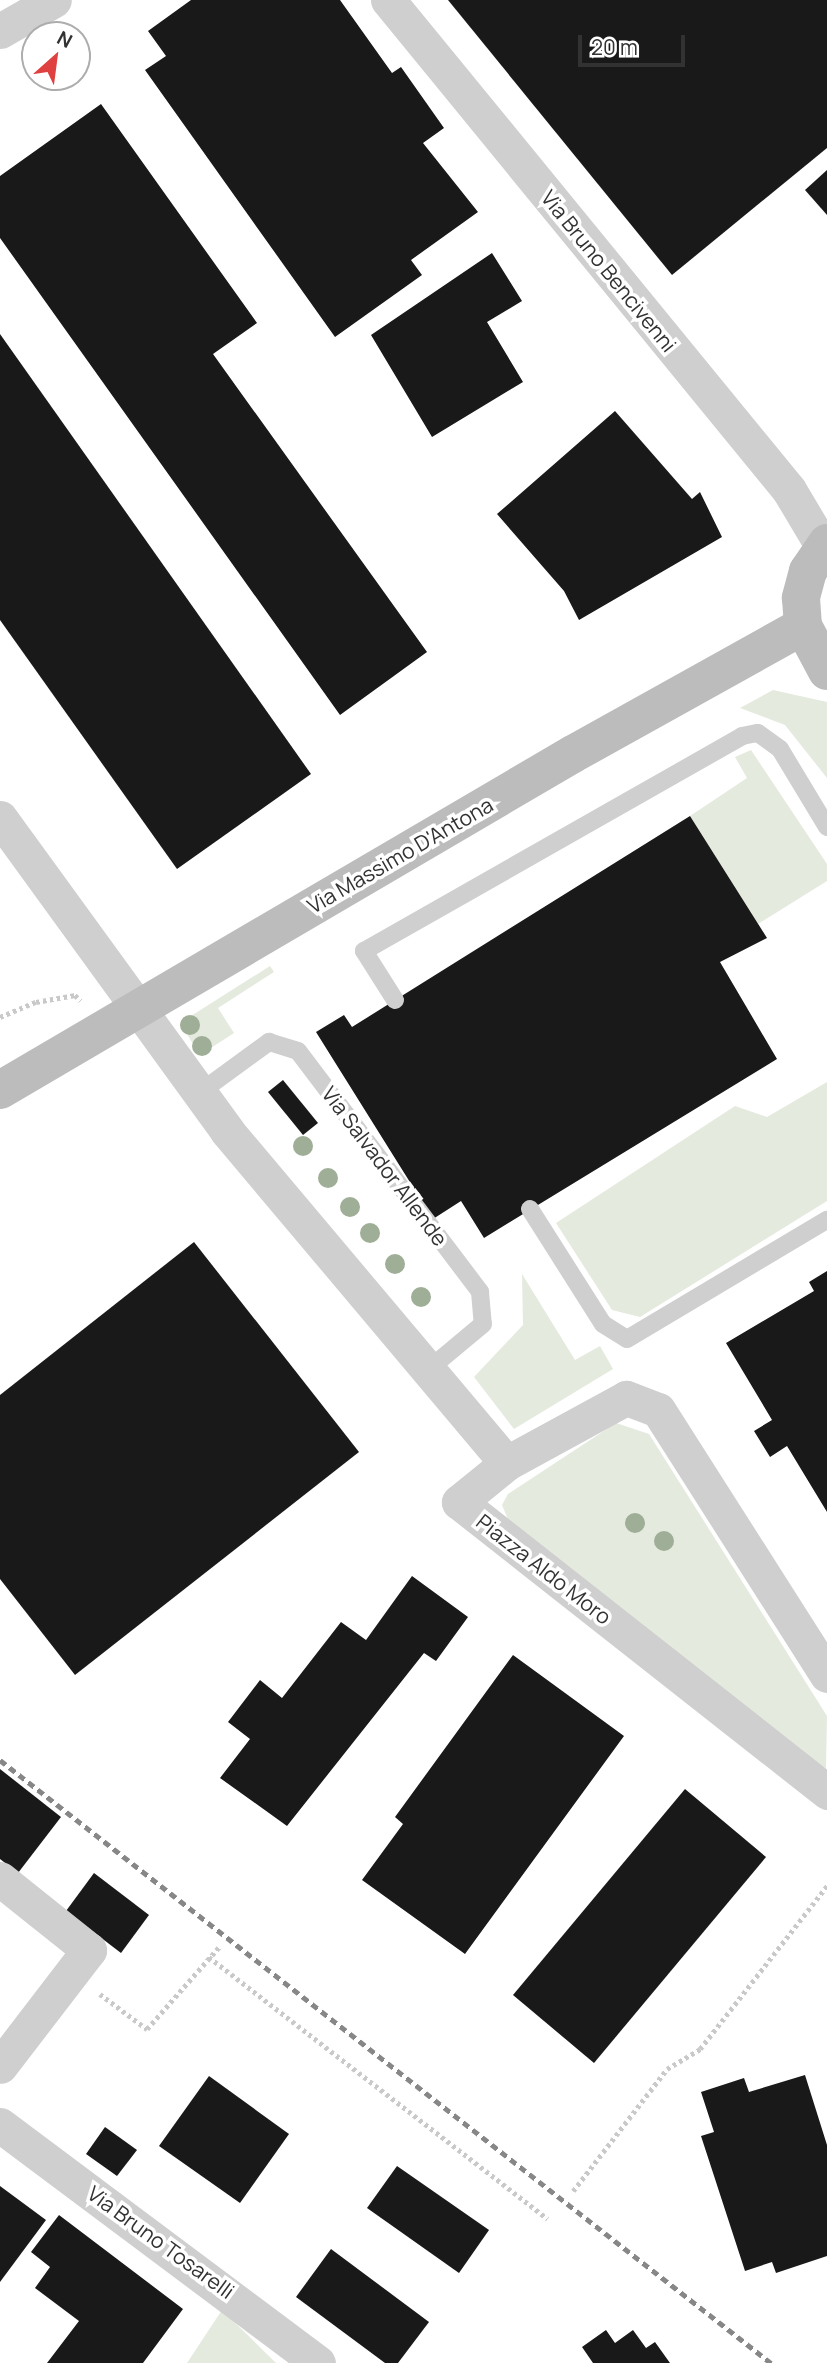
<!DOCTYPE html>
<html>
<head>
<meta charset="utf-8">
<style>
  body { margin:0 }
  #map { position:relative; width:827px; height:2363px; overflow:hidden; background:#fff; font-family:Manrope,sans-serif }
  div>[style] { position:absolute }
  .green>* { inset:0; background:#e4eade }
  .building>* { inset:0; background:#191919 }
  .path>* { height:4.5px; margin-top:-2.25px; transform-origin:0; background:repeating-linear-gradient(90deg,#c9c9c9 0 3.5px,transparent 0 7px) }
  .lane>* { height:18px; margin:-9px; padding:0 9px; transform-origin:9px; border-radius:9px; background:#cfcfcf }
  .street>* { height:35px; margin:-17.5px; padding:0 17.5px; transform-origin:17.5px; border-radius:17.5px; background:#cfcfcf }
  .secondary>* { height:38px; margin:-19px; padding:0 19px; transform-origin:19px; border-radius:19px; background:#bcbcbc }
  .rail>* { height:5px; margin-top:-2.5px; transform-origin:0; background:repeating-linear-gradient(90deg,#878787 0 7px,transparent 0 12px) }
  .secondary-bridge>* { height:38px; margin:-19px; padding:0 19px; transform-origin:19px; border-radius:19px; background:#bcbcbc }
  .trees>* { width:20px; height:20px; margin:-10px; border-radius:50%; background:#9fae96 }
  span { translate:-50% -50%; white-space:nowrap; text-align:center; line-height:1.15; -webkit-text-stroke:7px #fff; paint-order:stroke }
  .street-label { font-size:21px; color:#323232 }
  .north { position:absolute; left:21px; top:21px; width:70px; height:70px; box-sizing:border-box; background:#fff; border:2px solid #adadad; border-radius:50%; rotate:28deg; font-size:19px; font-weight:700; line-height:28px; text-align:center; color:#323232 }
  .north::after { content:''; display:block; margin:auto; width:24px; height:32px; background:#de413f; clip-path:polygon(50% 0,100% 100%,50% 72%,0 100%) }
  .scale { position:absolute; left:578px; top:35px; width:107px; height:32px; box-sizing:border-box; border:4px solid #323232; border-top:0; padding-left:9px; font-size:21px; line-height:24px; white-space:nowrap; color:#323232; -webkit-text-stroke:5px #fff; paint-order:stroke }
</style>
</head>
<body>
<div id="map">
  <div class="green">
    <i style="clip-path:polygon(773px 690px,827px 702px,827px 778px,785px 725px,740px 708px)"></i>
    <i style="clip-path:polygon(751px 750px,827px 864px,827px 881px,758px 924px,690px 816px,747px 778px,735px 757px)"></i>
    <i style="clip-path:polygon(270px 966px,274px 972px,218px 1008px,234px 1033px,200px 1055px,180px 1023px)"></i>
    <i style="clip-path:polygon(827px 1082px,827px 1201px,640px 1317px,612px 1310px,556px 1223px,735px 1106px,767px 1117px)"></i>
    <i style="clip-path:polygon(522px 1274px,575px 1360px,600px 1346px,613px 1369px,514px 1429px,474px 1377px,523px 1325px)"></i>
    <i style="clip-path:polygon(616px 1423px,649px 1434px,827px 1716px,826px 1768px,802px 1760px,512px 1529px,502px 1505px,508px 1494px)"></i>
    <i style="clip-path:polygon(222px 2310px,276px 2363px,187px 2363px)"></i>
  </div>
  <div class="building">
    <i style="clip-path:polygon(191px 0,340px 0,392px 73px,401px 67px,444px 128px,423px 143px,478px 212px,411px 260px,422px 275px,335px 337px,145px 70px,166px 56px,148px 31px)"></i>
    <i style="clip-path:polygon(448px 0,827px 0,827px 148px,672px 275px)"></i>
    <i style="clip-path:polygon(101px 104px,257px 323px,213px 354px,427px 652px,340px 715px,0 238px,0 176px)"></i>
    <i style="clip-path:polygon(827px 170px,827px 215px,805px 190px)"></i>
    <i style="clip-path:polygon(492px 253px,522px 301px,487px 322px,523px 382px,432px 437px,371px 335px)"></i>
    <i style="clip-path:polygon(0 334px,311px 774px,177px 869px,0 620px)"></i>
    <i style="clip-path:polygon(615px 411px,692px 499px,700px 492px,722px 537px,579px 620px,564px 591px,497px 514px)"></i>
    <i style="clip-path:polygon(690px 816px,767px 938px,720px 962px,777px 1059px,484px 1238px,461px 1201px,433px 1219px,316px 1032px,344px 1015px,352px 1027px)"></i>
    <i style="clip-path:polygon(283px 1080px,318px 1123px,303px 1135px,268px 1092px)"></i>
    <i style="clip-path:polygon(194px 1242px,359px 1452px,75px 1675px,0 1579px,0 1395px)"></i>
    <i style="clip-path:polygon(827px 1271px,827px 1512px,787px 1446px,770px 1457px,754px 1431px,772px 1420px,726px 1343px,814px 1291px,809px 1282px)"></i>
    <i style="clip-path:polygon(412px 1576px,468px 1617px,436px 1661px,424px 1653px,287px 1826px,220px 1778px,250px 1739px,228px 1722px,260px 1680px,282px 1698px,341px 1622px,366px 1640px)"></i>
    <i style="clip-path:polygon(513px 1655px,624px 1736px,465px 1954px,362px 1880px,403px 1824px,395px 1817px)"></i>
    <i style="clip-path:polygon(0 1769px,61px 1817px,18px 1873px,0 1859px)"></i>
    <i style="clip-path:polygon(685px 1789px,766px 1857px,594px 2063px,513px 1995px)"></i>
    <i style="clip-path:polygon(94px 1873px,149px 1915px,121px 1953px,66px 1911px)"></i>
    <i style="clip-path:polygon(805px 2075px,827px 2145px,827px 2256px,776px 2273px,772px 2262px,745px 2271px,701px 2136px,714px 2132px,701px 2092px,744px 2078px,749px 2092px)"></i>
    <i style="clip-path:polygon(209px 2076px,289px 2134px,240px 2203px,159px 2146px)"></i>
    <i style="clip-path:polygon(105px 2127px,137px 2150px,117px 2176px,86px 2154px)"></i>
    <i style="clip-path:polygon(397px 2166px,489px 2230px,459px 2273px,367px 2208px)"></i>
    <i style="clip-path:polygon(0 2186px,46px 2220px,0 2282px)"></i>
    <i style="clip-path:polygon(59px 2215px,183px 2309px,143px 2363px,47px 2363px,79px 2321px,35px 2288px,50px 2267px,31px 2252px)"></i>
    <i style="clip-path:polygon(331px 2249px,429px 2322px,398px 2363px,385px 2363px,296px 2297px)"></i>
    <i style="clip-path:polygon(606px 2330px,615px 2343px,633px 2330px,646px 2348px,655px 2342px,670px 2363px,593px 2363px,582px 2347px)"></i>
  </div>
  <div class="path">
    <i style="left:0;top:1017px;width:39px;rotate:-23deg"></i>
    <i style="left:36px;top:1002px;width:40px;rotate:-10deg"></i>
    <i style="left:75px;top:995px;width:8px;rotate:45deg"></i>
    <i style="left:209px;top:1957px;width:428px;rotate:37.7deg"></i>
    <i style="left:100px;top:1994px;width:59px;rotate:36.7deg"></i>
    <i style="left:147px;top:2029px;width:111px;rotate:-48.7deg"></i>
    <i style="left:573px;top:2191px;width:154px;rotate:-52.4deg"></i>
    <i style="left:667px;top:2069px;width:39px;rotate:-31deg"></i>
    <i style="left:700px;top:2049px;width:207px;rotate:-52.1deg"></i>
  </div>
  <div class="lane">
    <i style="left:395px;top:1000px;width:58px;rotate:-122.3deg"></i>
    <i style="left:364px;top:951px;width:435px;rotate:-29.6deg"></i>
    <i style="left:742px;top:736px;width:16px;rotate:-11deg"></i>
    <i style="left:758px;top:733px;width:27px;rotate:36deg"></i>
    <i style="left:780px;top:749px;width:91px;rotate:58.9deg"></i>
    <i style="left:199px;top:1093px;width:87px;rotate:-36.1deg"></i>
    <i style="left:269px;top:1042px;width:30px;rotate:17deg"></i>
    <i style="left:298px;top:1051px;width:302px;rotate:52.9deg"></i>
    <i style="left:480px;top:1292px;width:32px;rotate:85deg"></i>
    <i style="left:483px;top:1324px;width:72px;rotate:140.1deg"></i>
    <i style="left:530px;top:1209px;width:136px;rotate:57.6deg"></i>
    <i style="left:603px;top:1324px;width:28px;rotate:32deg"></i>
    <i style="left:627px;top:1339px;width:233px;rotate:-30.8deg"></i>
  </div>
  <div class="street">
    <i style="left:388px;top:0;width:633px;rotate:50.7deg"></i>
    <i style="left:789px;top:490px;width:66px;rotate:59.2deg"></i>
    <i style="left:0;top:31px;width:62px;rotate:-29.9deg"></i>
    <i style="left:0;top:818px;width:387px;rotate:54deg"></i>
    <i style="left:227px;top:1131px;width:434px;rotate:49.9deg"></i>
    <i style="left:827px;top:1675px;width:314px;rotate:-122.5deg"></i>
    <i style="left:658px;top:1410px;width:34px;rotate:-159deg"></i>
    <i style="left:626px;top:1398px;width:136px;rotate:151.4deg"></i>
    <i style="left:507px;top:1463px;width:62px;rotate:140.9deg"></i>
    <i style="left:459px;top:1502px;width:469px;rotate:38.2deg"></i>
    <i style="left:0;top:1879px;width:114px;rotate:38.6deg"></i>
    <i style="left:89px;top:1950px;width:146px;rotate:127.5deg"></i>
    <i style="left:0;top:2125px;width:397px;rotate:36.8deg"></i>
  </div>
  <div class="secondary">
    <i style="left:827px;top:543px;width:34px;rotate:124deg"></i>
    <i style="left:808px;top:571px;width:28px;rotate:105deg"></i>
    <i style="left:801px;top:598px;width:28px;rotate:86deg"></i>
    <i style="left:803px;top:626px;width:51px;rotate:61.9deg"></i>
    <i style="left:573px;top:754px;width:263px;rotate:-29.1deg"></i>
  </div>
  <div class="rail">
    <i style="left:0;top:1760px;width:979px;rotate:38.03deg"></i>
  </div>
  <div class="secondary-bridge">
    <i style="left:0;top:1090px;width:664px;rotate:-30.39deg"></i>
  </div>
  <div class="trees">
    <i style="left:190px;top:1025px"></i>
    <i style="left:202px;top:1046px"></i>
    <i style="left:303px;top:1146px"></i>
    <i style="left:328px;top:1178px"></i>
    <i style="left:350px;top:1207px"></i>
    <i style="left:370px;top:1233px"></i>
    <i style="left:395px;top:1264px"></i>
    <i style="left:421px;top:1297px"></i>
    <i style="left:635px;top:1523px"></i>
    <i style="left:664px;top:1541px"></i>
  </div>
  <div class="street-label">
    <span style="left:609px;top:271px;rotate:51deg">Via Bruno Bencivenni</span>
    <span style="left:400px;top:855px;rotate:-30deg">Via Massimo D'Antona</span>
    <span style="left:385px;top:1166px;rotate:53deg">Via Salvador Allende</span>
    <span style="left:544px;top:1569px;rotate:38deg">Piazza Aldo Moro</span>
    <span style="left:161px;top:2242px;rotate:36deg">Via Bruno Tosarelli</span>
  </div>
  <div class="north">N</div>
  <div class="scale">20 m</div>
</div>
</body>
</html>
